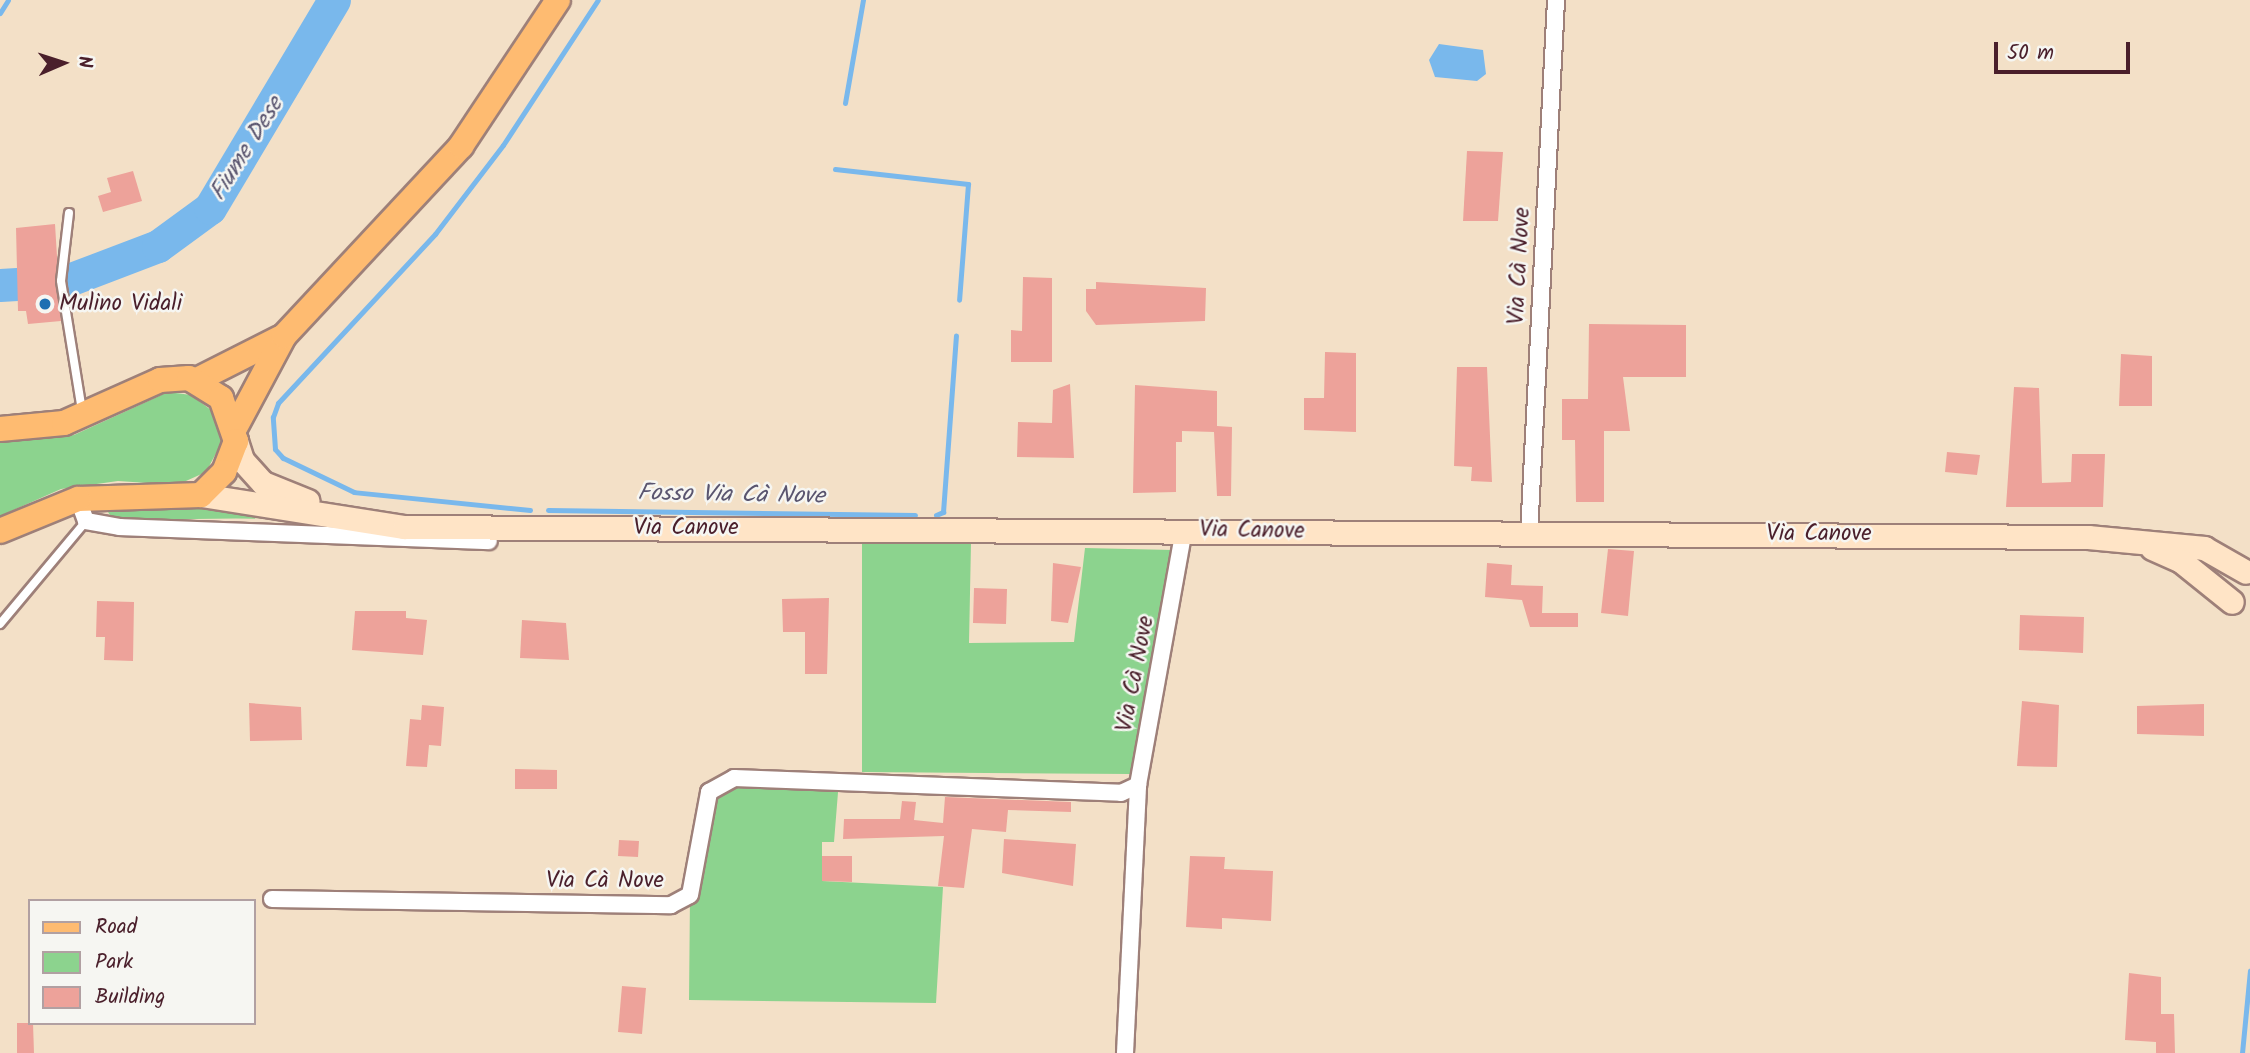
<!DOCTYPE html>
<html>
<head>
<meta charset="utf-8">
<style>
  body { margin:0 }
  #map { position:relative; width:2250px; height:1053px; overflow:hidden; background:#f3e0c7; font-family:Kalam,sans-serif }
  div>[style] { position:absolute }
  .green>* { inset:0; background:#8cd38e }
  .water>* { inset:0; background:#79b8ec }
  .stream>* { height:5px; margin:-2.5px; padding:0 2.5px; transform-origin:2.5px; border-radius:2.5px; background:#79b8ec }
  .river>* { height:33px; margin:-16.5px; padding:0 16.5px; transform-origin:16.5px; border-radius:16.5px; background:#79b8ec }
  .building>* { inset:0; background:#eda29a }
  .roads { filter:drop-shadow(2px 0 #9e8079) drop-shadow(-2px 0 #9e8079) drop-shadow(0 2px #9e8079) drop-shadow(0 -2px #9e8079) }
  .lane>* { height:8px; margin:-4px; padding:0 4px; transform-origin:4px; border-radius:4px; background:#fff }
  .street>* { height:16px; margin:-8px; padding:0 8px; transform-origin:8px; border-radius:8px; background:#fff }
  .secondary>* { height:23px; margin:-11.5px; padding:0 11.5px; transform-origin:11.5px; border-radius:11.5px; background:#ffe4c6 }
  .primary>* { height:24px; margin:-12px; padding:0 12px; transform-origin:12px; border-radius:12px; background:#febb71 }
  .dots>* { width:19px; height:19px; translate:-50% -50%; box-sizing:border-box; border:4px solid #f6f6f2; border-radius:50% }
  span { translate:-50% -50%; white-space:nowrap; text-align:center; line-height:1.15; -webkit-text-stroke:5px #f6f6f2; paint-order:stroke }
  .street-label { font-size:23px; color:#4a1f2b }
  .poi-label { font-size:23px; color:#4a1f2b }
  .left { translate:0 -50%; text-align:left }
  .water-label { font-size:24px; color:#5a556f; font-style:italic }
  .legend { position:absolute; left:28px; top:899px; width:228px; height:126px; box-sizing:border-box; background:#f6f6f2; border:2px solid #b1a0a2; margin:0; padding:9px 12px; list-style:none; font-size:21px; color:#4a1f2b }
  .legend li { display:flex; align-items:center; gap:14px; height:35px }
  .legend b { width:35px; border:2px solid #b1a0a2 }
  .north { position:absolute; left:28px; top:28px; width:70px; height:70px; -webkit-text-stroke:5px #f6f6f2; paint-order:stroke; rotate:87deg; font-size:19px; font-weight:700; line-height:28px; text-align:center; color:#4a1f2b }
  .north::after { content:''; display:block; margin:auto; width:24px; height:32px; background:#4a1f2b; clip-path:polygon(50% 0,100% 100%,50% 72%,0 100%) }
  .scale { position:absolute; left:1994px; top:42px; width:136px; height:32px; box-sizing:border-box; border:4px solid #4a1f2b; border-top:0; padding-left:9px; font-size:21px; line-height:24px; white-space:nowrap; color:#4a1f2b; -webkit-text-stroke:5px #f6f6f2; paint-order:stroke }
</style>
</head>
<body>
<div id="map">
  <div class="green">
    <i style="clip-path:polygon(168px 392px,191px 395px,215px 413px,222px 442px,206px 472px,177px 485px,118px 481px,61px 489px,0 516px,0 442px,74px 435px)"></i>
    <i style="clip-path:polygon(135px 507px,202px 507px,298px 520px,361px 534px,281px 518px,113px 520px,108px 512px)"></i>
    <i style="clip-path:polygon(862px 543px,971px 543px,969px 643px,1074px 642px,1085px 548px,1172px 550px,1130px 774px,862px 772px)"></i>
    <i style="clip-path:polygon(839px 780px,834px 842px,822px 842px,822px 881px,943px 887px,936px 1003px,689px 1000px,690px 895px,718px 782px)"></i>
  </div>
  <div class="water">
    <i style="clip-path:polygon(1439px 44px,1483px 50px,1486px 74px,1477px 81px,1435px 77px,1429px 60px)"></i>
  </div>
  <div class="stream">
    <i style="left:0;top:13px;width:15px;rotate:-58deg"></i>
    <i style="left:845px;top:103px;width:105px;rotate:-80.1deg"></i>
    <i style="left:835px;top:169px;width:134px;rotate:6.4deg"></i>
    <i style="left:968px;top:184px;width:116px;rotate:94.4deg"></i>
    <i style="left:530px;top:510px;width:177px;rotate:-174.2deg"></i>
    <i style="left:354px;top:492px;width:79px;rotate:-154.4deg"></i>
    <i style="left:283px;top:458px;width:12px;rotate:-132deg"></i>
    <i style="left:275px;top:449px;width:32px;rotate:-94deg"></i>
    <i style="left:273px;top:417px;width:15px;rotate:-70deg"></i>
    <i style="left:278px;top:403px;width:231px;rotate:-47.1deg"></i>
    <i style="left:435px;top:234px;width:112px;rotate:-52.6deg"></i>
    <i style="left:503px;top:145px;width:173px;rotate:-56.8deg"></i>
    <i style="left:548px;top:510px;width:367px;rotate:0.8deg"></i>
    <i style="left:936px;top:515px;width:8px;rotate:-23deg"></i>
    <i style="left:943px;top:512px;width:177px;rotate:-85.8deg"></i>
    <i style="left:2242px;top:1053px;width:83px;rotate:-84.5deg"></i>
  </div>
  <div class="river">
    <i style="left:0;top:285px;width:66px;rotate:-3.5deg"></i>
    <i style="left:66px;top:281px;width:98px;rotate:-20.8deg"></i>
    <i style="left:158px;top:246px;width:64px;rotate:-36.2deg"></i>
    <i style="left:210px;top:208px;width:242px;rotate:-59.2deg"></i>
  </div>
  <div class="building">
    <i style="clip-path:polygon(1467px 151px,1503px 152px,1498px 221px,1463px 221px)"></i>
    <i style="clip-path:polygon(133px 171px,142px 201px,103px 212px,98px 196px,111px 192px,107px 178px)"></i>
    <i style="clip-path:polygon(55px 224px,61px 321px,28px 324px,26px 311px,18px 311px,16px 228px)"></i>
    <i style="clip-path:polygon(1023px 277px,1052px 278px,1052px 362px,1011px 362px,1011px 330px,1022px 331px)"></i>
    <i style="clip-path:polygon(1096px 282px,1206px 288px,1205px 321px,1096px 325px,1086px 311px,1086px 289px,1096px 289px)"></i>
    <i style="clip-path:polygon(1589px 324px,1686px 325px,1686px 377px,1623px 377px,1630px 431px,1604px 431px,1604px 502px,1576px 502px,1575px 440px,1562px 440px,1562px 399px,1588px 399px)"></i>
    <i style="clip-path:polygon(1325px 352px,1356px 353px,1356px 432px,1304px 430px,1304px 398px,1324px 398px)"></i>
    <i style="clip-path:polygon(2121px 354px,2152px 356px,2152px 406px,2119px 406px)"></i>
    <i style="clip-path:polygon(1457px 367px,1487px 367px,1492px 482px,1471px 481px,1472px 467px,1454px 466px)"></i>
    <i style="clip-path:polygon(1070px 384px,1074px 458px,1017px 457px,1018px 422px,1052px 423px,1053px 390px)"></i>
    <i style="clip-path:polygon(1135px 385px,1217px 391px,1217px 426px,1232px 427px,1231px 496px,1217px 496px,1214px 432px,1182px 431px,1182px 442px,1176px 442px,1176px 492px,1133px 493px)"></i>
    <i style="clip-path:polygon(2014px 387px,2039px 388px,2042px 483px,2071px 482px,2072px 454px,2105px 454px,2103px 507px,2006px 507px)"></i>
    <i style="clip-path:polygon(1947px 452px,1980px 455px,1977px 475px,1945px 472px)"></i>
    <i style="clip-path:polygon(1608px 549px,1634px 551px,1628px 616px,1601px 613px)"></i>
    <i style="clip-path:polygon(1053px 563px,1081px 567px,1068px 623px,1051px 621px)"></i>
    <i style="clip-path:polygon(1487px 563px,1512px 565px,1511px 585px,1543px 586px,1542px 613px,1578px 613px,1578px 627px,1530px 627px,1522px 600px,1485px 597px)"></i>
    <i style="clip-path:polygon(974px 588px,1007px 589px,1006px 624px,973px 623px)"></i>
    <i style="clip-path:polygon(829px 598px,827px 674px,805px 674px,805px 632px,783px 632px,782px 599px)"></i>
    <i style="clip-path:polygon(97px 601px,134px 602px,133px 661px,104px 660px,105px 637px,96px 637px)"></i>
    <i style="clip-path:polygon(355px 611px,406px 611px,406px 618px,427px 620px,423px 655px,352px 650px)"></i>
    <i style="clip-path:polygon(2020px 615px,2084px 617px,2083px 653px,2019px 650px)"></i>
    <i style="clip-path:polygon(522px 620px,566px 623px,569px 660px,520px 658px)"></i>
    <i style="clip-path:polygon(2022px 701px,2059px 705px,2057px 767px,2017px 766px)"></i>
    <i style="clip-path:polygon(249px 703px,301px 707px,302px 740px,250px 741px)"></i>
    <i style="clip-path:polygon(2204px 704px,2204px 736px,2137px 734px,2137px 706px)"></i>
    <i style="clip-path:polygon(422px 705px,444px 707px,441px 746px,429px 745px,427px 767px,406px 766px,410px 719px,421px 720px)"></i>
    <i style="clip-path:polygon(515px 769px,557px 770px,557px 789px,515px 789px)"></i>
    <i style="clip-path:polygon(945px 797px,1071px 802px,1071px 812px,1008px 810px,1006px 832px,972px 829px,964px 888px,938px 886px,944px 836px,843px 839px,844px 819px,900px 819px,902px 801px,916px 802px,914px 820px,943px 823px)"></i>
    <i style="clip-path:polygon(1004px 839px,1076px 844px,1073px 886px,1002px 873px)"></i>
    <i style="clip-path:polygon(619px 840px,639px 841px,638px 857px,618px 856px)"></i>
    <i style="clip-path:polygon(822px 856px,852px 856px,852px 882px,822px 881px)"></i>
    <i style="clip-path:polygon(1190px 856px,1225px 857px,1224px 869px,1273px 871px,1271px 921px,1222px 918px,1222px 929px,1186px 927px)"></i>
    <i style="clip-path:polygon(2129px 973px,2161px 977px,2161px 1014px,2174px 1014px,2175px 1053px,2156px 1053px,2156px 1042px,2125px 1040px)"></i>
    <i style="clip-path:polygon(622px 986px,646px 988px,642px 1034px,618px 1032px)"></i>
    <i style="clip-path:polygon(17px 1023px,33px 1023px,34px 1053px,17px 1053px)"></i>
  </div>
  <div class="roads">
    <div class="lane">
      <i style="left:69px;top:213px;width:68px;rotate:96.7deg"></i>
      <i style="left:61px;top:281px;width:131px;rotate:80.8deg"></i>
      <i style="left:0;top:624px;width:134px;rotate:-50.1deg"></i>
    </div>
    <div class="street">
      <i style="left:78px;top:499px;width:23px;rotate:70deg"></i>
      <i style="left:86px;top:521px;width:35px;rotate:10deg"></i>
      <i style="left:120px;top:527px;width:369px;rotate:2.2deg"></i>
      <i style="left:1529px;top:535px;width:536px;rotate:-87.11deg"></i>
      <i style="left:272px;top:899px;width:399px;rotate:0.9deg"></i>
      <i style="left:671px;top:905px;width:21px;rotate:-28deg"></i>
      <i style="left:690px;top:895px;width:105px;rotate:-79.5deg"></i>
      <i style="left:709px;top:792px;width:29px;rotate:-29deg"></i>
      <i style="left:734px;top:778px;width:387px;rotate:2.2deg"></i>
      <i style="left:1121px;top:793px;width:19px;rotate:-25deg"></i>
      <i style="left:1125px;top:1053px;width:268px;rotate:-87.2deg"></i>
      <i style="left:1138px;top:785px;width:259px;rotate:-79.8deg"></i>
    </div>
    <div class="secondary">
      <i style="left:236px;top:441px;width:20px;rotate:72deg"></i>
      <i style="left:242px;top:460px;width:31px;rotate:48deg"></i>
      <i style="left:263px;top:483px;width:48px;rotate:21.8deg"></i>
      <i style="left:201px;top:495px;width:206px;rotate:9deg"></i>
      <i style="left:404px;top:527px;width:1684px;rotate:0.34deg"></i>
      <i style="left:2088px;top:537px;width:117px;rotate:5.4deg"></i>
      <i style="left:2204px;top:548px;width:48px;rotate:29.7deg"></i>
      <i style="left:2152px;top:548px;width:32px;rotate:24deg"></i>
      <i style="left:2181px;top:561px;width:65px;rotate:38.8deg"></i>
    </div>
    <div class="primary">
      <i style="left:197px;top:380px;width:93px;rotate:-26.8deg"></i>
      <i style="left:236px;top:426px;width:102px;rotate:-61.9deg"></i>
      <i style="left:284px;top:336px;width:260px;rotate:-47deg"></i>
      <i style="left:461px;top:146px;width:175px;rotate:-56.4deg"></i>
      <i style="left:0;top:429px;width:64px;rotate:-5.4deg"></i>
      <i style="left:64px;top:423px;width:105px;rotate:-24.1deg"></i>
      <i style="left:160px;top:380px;width:29px;rotate:-4deg"></i>
      <i style="left:189px;top:378px;width:38px;rotate:32deg"></i>
      <i style="left:221px;top:398px;width:46px;rotate:70.8deg"></i>
      <i style="left:236px;top:441px;width:33px;rotate:111deg"></i>
      <i style="left:224px;top:472px;width:33px;rotate:135deg"></i>
      <i style="left:201px;top:495px;width:123px;rotate:178.1deg"></i>
      <i style="left:78px;top:499px;width:84px;rotate:157.7deg"></i>
    </div>
  </div>
  <div class="dots">
    <i style="left:45px;top:304px;background:#1f6fb2"></i>
  </div>
  <div class="street-label">
    <span style="left:1520px;top:266px;rotate:-87deg">Via Cà Nove</span>
    <span style="left:686px;top:528px">Via Canove</span>
    <span style="left:1252px;top:531px;rotate:1deg">Via Canove</span>
    <span style="left:1819px;top:534px">Via Canove</span>
    <span style="left:1136px;top:674px;rotate:-79deg">Via Cà Nove</span>
    <span style="left:605px;top:881px">Via Cà Nove</span>
  </div>
  <div class="poi-label">
    <span class="left" style="left:59px;top:304px">Mulino Vidali</span>
  </div>
  <div class="water-label">
    <span style="left:247px;top:149px;rotate:-58deg">Fiume Dese</span>
    <span style="left:731px;top:495px;rotate:1deg">Fosso Via Cà Nove</span>
  </div>
  <ul class="legend">
  <li><b style="height:9px;background:#febb71"></b>Road</li>
  <li><b style="height:19px;background:#8cd38e"></b>Park</li>
  <li><b style="height:19px;background:#eda29a"></b>Building</li>
  </ul>
  <div class="north">N</div>
  <div class="scale">50 m</div>
</div>
</body>
</html>
